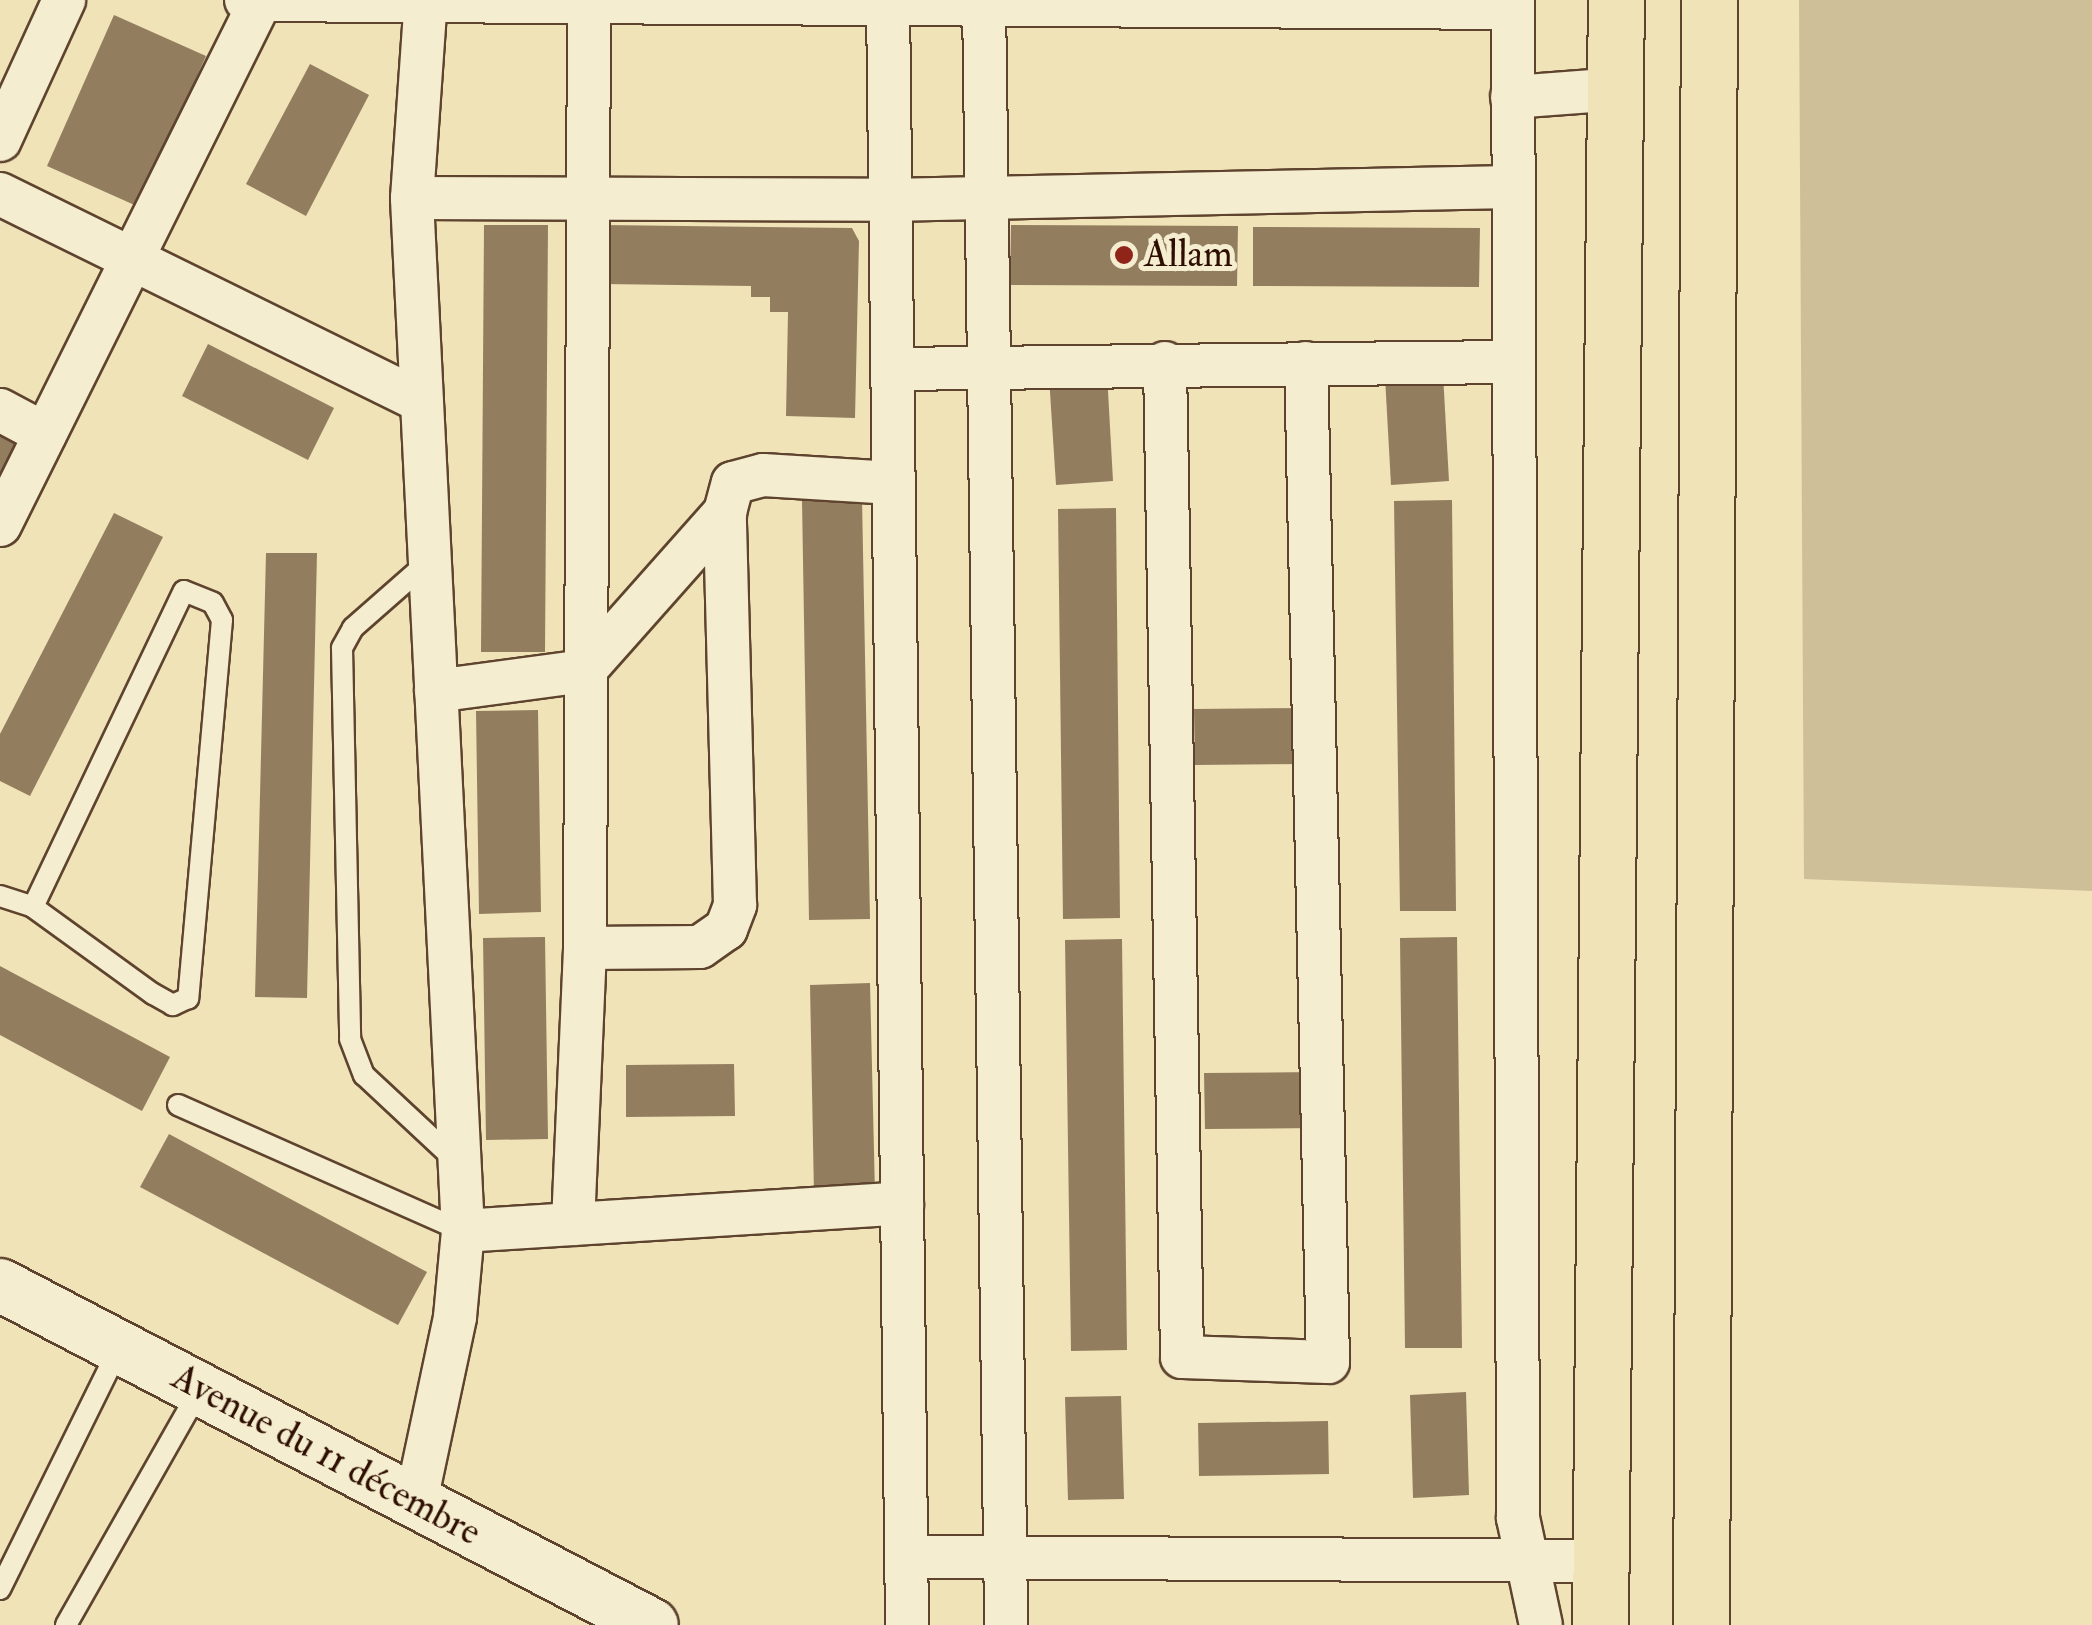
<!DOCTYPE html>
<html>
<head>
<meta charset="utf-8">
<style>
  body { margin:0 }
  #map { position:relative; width:2092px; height:1625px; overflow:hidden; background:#f0e3b7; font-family:"IM FELL Double Pica",serif }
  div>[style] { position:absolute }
  .green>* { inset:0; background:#cfbf98 }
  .building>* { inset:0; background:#937d5f }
  .roads { filter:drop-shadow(2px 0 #5e432e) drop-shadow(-2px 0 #5e432e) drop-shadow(0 2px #5e432e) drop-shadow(0 -2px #5e432e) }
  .service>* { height:20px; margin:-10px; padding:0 10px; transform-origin:10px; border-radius:10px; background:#f5edd0 }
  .minor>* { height:42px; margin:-21px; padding:0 21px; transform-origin:21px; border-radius:21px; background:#f5edd0 }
  .tertiary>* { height:52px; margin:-26px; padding:0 26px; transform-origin:26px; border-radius:26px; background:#f5edd0 }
  .trunk>* { height:55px; margin:-27.5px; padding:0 27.5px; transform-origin:27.5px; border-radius:27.5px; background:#f0e3b7 }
  .dots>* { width:28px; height:28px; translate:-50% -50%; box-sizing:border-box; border:5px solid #f5edd0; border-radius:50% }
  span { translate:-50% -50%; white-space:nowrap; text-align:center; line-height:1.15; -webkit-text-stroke:10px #f5edd0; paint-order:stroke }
  .poi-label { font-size:38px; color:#2e0e00 }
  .left { translate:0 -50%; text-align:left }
  .street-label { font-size:38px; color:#2e0e00 }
</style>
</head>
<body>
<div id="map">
  <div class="green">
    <i style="clip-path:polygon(1799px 0,2092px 0,2092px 891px,1804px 879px)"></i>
  </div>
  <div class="building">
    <i style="clip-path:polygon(114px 15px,206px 56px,139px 207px,47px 166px)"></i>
    <i style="clip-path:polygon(310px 64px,369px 95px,306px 216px,246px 184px)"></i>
    <i style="clip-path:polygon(484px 225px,548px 225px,545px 652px,481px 652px)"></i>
    <i style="clip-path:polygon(604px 225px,852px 228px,859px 241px,855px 418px,786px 416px,788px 312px,770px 312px,770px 297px,751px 297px,751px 286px,603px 284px)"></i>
    <i style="clip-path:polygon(1011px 225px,1238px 226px,1237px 286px,1010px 285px)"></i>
    <i style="clip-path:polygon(1253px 227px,1480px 228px,1479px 287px,1253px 286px)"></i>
    <i style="clip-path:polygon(208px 344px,334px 408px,308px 460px,182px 396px)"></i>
    <i style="clip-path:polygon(1107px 373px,1113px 481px,1056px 485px,1049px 377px)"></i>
    <i style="clip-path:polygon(1443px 374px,1449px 481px,1391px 485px,1385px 377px)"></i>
    <i style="clip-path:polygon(0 430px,30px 446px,0 504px)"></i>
    <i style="clip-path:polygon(862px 498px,870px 919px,809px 920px,802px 500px)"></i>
    <i style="clip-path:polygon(1452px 500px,1456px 911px,1400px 911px,1394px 501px)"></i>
    <i style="clip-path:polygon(1116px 508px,1120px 918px,1063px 919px,1058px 509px)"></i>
    <i style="clip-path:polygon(114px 513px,163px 537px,30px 796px,0 781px,0 734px)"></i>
    <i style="clip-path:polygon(266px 553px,317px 553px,307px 998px,255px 997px)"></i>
    <i style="clip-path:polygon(1306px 708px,1306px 764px,1195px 765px,1194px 709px)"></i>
    <i style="clip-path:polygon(538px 710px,541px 912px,479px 914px,476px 711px)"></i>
    <i style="clip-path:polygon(545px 937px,548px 1139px,486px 1140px,483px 938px)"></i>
    <i style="clip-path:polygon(1457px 937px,1462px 1348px,1405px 1348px,1400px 938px)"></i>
    <i style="clip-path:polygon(1122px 939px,1127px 1350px,1071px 1351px,1065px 940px)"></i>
    <i style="clip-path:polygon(0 966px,170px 1057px,142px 1111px,0 1035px)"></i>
    <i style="clip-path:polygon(870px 983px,875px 1193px,814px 1195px,810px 985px)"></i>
    <i style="clip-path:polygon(734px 1064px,735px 1116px,626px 1117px,626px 1065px)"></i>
    <i style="clip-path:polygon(1317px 1072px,1317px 1128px,1205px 1129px,1204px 1073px)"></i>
    <i style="clip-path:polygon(169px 1134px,427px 1272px,398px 1325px,140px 1187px)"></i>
    <i style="clip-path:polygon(1466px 1392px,1469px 1495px,1413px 1498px,1410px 1395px)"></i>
    <i style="clip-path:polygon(1121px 1396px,1124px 1499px,1068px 1500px,1065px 1397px)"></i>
    <i style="clip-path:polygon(1328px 1421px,1329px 1474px,1199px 1476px,1198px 1423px)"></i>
  </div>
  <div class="roads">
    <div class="service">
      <i style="left:428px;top:562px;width:100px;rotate:138.7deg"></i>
      <i style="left:353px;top:628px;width:23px;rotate:119deg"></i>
      <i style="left:342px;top:648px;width:391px;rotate:88.8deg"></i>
      <i style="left:350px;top:1039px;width:39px;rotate:69deg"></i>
      <i style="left:364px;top:1075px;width:123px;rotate:43deg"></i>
      <i style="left:0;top:896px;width:35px;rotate:18deg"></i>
      <i style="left:33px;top:907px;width:350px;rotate:-64.5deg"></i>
      <i style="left:184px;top:591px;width:31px;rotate:22deg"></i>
      <i style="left:213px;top:603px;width:19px;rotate:62deg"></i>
      <i style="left:222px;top:620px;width:380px;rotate:95.1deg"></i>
      <i style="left:188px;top:998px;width:17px;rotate:155deg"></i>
      <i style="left:173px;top:1005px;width:23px;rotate:-151deg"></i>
      <i style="left:153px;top:994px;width:148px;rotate:-144.1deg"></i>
      <i style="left:178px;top:1105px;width:312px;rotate:23.9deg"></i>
      <i style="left:0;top:1589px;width:269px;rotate:-63.7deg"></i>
      <i style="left:66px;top:1625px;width:269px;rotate:-60.4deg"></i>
    </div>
    <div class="minor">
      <i style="left:246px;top:0;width:1267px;rotate:0.36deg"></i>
      <i style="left:888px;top:0;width:1625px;rotate:89.33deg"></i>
      <i style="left:984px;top:0;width:1625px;rotate:89.22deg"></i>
      <i style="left:1513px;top:0;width:1518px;rotate:89.81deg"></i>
      <i style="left:1518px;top:1518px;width:109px;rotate:77.9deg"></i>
      <i style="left:1512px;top:97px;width:106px;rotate:-4.3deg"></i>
      <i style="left:0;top:140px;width:154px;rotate:-65.4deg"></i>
      <i style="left:0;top:194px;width:470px;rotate:26.2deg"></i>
      <i style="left:412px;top:198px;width:478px;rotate:0.2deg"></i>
      <i style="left:890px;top:200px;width:622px;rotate:-1.2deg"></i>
      <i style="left:1165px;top:363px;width:994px;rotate:89.02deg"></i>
      <i style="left:1182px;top:1357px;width:146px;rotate:2deg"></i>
      <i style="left:1328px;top:1362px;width:999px;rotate:-91.26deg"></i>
      <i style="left:892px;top:369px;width:620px;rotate:-0.65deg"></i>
      <i style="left:0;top:410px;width:51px;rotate:28.1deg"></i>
      <i style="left:0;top:525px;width:586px;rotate:-63.57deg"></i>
      <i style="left:436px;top:691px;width:149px;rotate:-7.7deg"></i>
      <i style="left:584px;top:671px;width:213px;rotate:-48.4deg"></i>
      <i style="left:585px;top:948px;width:115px;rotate:-0.5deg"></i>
      <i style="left:700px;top:947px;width:32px;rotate:-35deg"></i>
      <i style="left:726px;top:929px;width:26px;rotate:-69deg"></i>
      <i style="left:735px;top:905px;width:393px;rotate:-91.5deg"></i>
      <i style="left:725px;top:512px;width:30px;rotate:-75deg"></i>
      <i style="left:733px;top:483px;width:31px;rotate:-15deg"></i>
      <i style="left:763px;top:475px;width:130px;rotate:3.5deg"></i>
      <i style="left:573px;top:1224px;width:276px;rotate:-87.5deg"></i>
      <i style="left:585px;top:948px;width:942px;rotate:-89.76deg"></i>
      <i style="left:463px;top:1231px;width:440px;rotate:-3.6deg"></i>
      <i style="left:416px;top:1501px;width:188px;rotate:-78deg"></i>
      <i style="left:455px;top:1317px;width:86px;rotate:-84.7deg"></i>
      <i style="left:463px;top:1231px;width:1034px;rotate:-92.83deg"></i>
      <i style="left:412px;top:198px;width:198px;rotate:-86deg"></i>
      <i style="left:906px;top:1557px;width:694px;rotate:0.33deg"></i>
    </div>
    <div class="tertiary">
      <i style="left:0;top:1285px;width:735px;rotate:27.54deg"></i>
    </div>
    <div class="trunk">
      <i style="left:1600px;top:1625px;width:1625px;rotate:-89.44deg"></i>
      <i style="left:1701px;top:1625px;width:1625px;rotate:-89.72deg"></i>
    </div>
  </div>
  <div class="dots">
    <i style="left:1124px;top:255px;background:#8f2418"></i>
  </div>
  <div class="poi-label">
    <span class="left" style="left:1144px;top:255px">Allam</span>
  </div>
  <div class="street-label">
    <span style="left:326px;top:1455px;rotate:28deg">Avenue du 11 décembre</span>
  </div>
</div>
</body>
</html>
